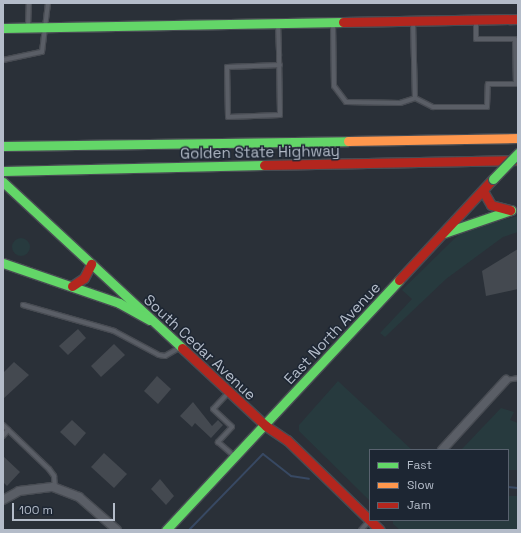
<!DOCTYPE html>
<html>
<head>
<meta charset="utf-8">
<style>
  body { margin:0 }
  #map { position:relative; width:521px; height:533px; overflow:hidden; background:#2a3038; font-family:"Space Grotesk",sans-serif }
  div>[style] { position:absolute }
  .green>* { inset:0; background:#273a3e }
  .round { border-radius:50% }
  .stream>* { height:2px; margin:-1px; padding:0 1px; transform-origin:1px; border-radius:1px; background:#384963 }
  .building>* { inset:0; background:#444950 }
  .roads { filter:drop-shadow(1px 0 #484c53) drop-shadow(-1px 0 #484c53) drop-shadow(0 1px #484c53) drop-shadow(0 -1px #484c53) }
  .lane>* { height:4px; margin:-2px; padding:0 2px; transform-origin:2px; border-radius:2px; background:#5a5e66 }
  .street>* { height:8px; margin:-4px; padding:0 4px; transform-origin:4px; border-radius:4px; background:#5a5e66 }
  .fast>* { height:9px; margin:-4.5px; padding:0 4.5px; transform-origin:4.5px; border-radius:4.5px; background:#63d668 }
  .slow>* { height:9px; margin:-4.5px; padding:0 4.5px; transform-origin:4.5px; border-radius:4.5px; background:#ff974d }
  .jam>* { height:9px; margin:-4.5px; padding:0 4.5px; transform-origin:4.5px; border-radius:4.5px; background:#b3261e }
  .bridges { filter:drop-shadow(1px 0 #484c53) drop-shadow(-1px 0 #484c53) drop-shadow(0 1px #484c53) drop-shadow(0 -1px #484c53) }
  .fast-bridge>* { height:9px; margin:-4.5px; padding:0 4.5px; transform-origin:4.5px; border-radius:4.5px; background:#63d668 }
  span { translate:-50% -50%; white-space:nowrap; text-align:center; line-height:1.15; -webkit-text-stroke:3px #1d2633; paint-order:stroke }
  .street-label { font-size:15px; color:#b4bcc9 }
  .frame { position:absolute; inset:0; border:4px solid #b4bcc9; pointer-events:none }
  .legend { position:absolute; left:369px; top:449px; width:140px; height:72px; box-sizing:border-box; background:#1d2633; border:1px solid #59626f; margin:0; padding:5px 7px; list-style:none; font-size:12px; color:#b4bcc9 }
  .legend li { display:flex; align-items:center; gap:8px; height:20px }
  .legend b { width:20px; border:1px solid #59626f }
  .scale { position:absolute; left:12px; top:503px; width:103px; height:18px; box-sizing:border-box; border:2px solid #b4bcc9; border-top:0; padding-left:5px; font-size:12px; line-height:14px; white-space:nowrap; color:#b4bcc9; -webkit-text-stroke:3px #1d2633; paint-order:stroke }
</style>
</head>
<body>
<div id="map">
  <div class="green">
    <i style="clip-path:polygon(518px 216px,518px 232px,503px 237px,446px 279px,385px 337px,380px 333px,412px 299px,402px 290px,454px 239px,465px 230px)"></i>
    <i class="round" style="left:12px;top:238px;width:18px;height:18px"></i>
    <i style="clip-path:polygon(338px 381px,412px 450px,370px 450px,370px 501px,299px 431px,299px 425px)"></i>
    <i style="clip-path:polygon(501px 408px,514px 412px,510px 420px,518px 423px,518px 470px,508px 470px,508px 450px,461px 450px)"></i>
    <i style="clip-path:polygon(508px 496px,518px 496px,518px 530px,400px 530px,393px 524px,393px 520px,508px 520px)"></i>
  </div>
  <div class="stream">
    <i style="left:508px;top:487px;width:10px;rotate:6deg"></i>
    <i style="left:189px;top:530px;width:106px;rotate:-45.8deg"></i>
    <i style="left:263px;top:454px;width:36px;rotate:38deg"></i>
    <i style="left:291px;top:476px;width:18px;rotate:9deg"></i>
  </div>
  <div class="building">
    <i style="clip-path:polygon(518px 249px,518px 289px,486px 296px,482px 271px)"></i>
    <i style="clip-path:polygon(78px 329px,86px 338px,68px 355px,59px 346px)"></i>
    <i style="clip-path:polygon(114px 344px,125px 355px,101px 377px,91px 366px)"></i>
    <i style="clip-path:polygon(14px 362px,29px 375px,3px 399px,3px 373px)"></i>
    <i style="clip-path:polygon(157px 376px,171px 389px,158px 404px,144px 391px)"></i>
    <i style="clip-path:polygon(193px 402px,212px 426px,218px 420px,223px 425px,211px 438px,195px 423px,192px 427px,180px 416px)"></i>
    <i style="clip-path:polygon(72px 420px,86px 433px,75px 446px,60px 432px)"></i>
    <i style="clip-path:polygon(104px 453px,127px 474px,114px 488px,91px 467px)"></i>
    <i style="clip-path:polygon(3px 456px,20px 472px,7px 486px,3px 482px)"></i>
    <i style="clip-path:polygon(160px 479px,174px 496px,166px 505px,151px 489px)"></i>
  </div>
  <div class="roads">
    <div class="lane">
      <i style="left:413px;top:22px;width:76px;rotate:88.5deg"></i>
      <i style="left:415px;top:98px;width:20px;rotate:27deg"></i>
      <i style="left:433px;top:107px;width:54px"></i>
      <i style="left:487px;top:107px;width:23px;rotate:-88deg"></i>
      <i style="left:488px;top:84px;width:28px"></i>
      <i style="left:516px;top:84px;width:45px;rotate:-91.3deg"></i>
      <i style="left:515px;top:39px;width:39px;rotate:180deg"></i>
      <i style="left:476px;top:39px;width:19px;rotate:-90deg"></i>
      <i style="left:278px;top:23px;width:33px;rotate:88deg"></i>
      <i style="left:279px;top:56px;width:59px;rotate:89deg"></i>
      <i style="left:280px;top:115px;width:52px;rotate:177.8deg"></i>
      <i style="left:228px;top:117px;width:50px;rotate:-91.1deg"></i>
      <i style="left:227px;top:67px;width:53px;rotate:-2.2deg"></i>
      <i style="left:333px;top:23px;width:63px;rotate:89.1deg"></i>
      <i style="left:334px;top:86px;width:20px;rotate:53deg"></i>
      <i style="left:346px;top:102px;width:54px;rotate:1.1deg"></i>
      <i style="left:400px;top:103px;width:16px;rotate:-18deg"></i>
      <i style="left:28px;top:27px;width:24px;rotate:-88deg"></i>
      <i style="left:3px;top:60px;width:40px;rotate:-12deg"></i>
      <i style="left:42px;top:52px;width:49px;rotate:-83deg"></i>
      <i style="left:23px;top:305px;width:95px;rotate:15.9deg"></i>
      <i style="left:114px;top:331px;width:51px;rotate:28.1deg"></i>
      <i style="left:159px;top:355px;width:6px;rotate:9deg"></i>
      <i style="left:165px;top:356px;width:16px;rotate:-30deg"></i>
      <i style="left:506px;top:380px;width:12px;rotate:-9deg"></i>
      <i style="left:229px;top:392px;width:23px;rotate:133deg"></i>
      <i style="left:213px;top:409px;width:26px;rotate:43deg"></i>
      <i style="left:232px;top:427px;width:21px;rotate:133deg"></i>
      <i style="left:218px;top:442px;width:21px;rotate:41deg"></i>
      <i style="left:3px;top:425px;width:64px;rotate:43.7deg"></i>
      <i style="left:49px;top:469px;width:9px;rotate:54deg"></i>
      <i style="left:54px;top:476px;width:11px;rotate:85deg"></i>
      <i style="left:3px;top:436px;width:8px;rotate:-50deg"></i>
      <i style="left:361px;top:530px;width:12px;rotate:-48deg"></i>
    </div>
    <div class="street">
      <i style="left:442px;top:450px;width:95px;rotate:-47.6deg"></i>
      <i style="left:3px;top:500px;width:18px;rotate:-29deg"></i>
      <i style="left:19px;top:491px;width:34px;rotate:-7deg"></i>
      <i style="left:53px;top:487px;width:28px;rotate:21deg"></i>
      <i style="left:79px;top:497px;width:50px;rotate:41deg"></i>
    </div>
    <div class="fast">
      <i style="left:3px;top:28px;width:340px;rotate:-1deg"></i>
      <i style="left:3px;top:146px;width:345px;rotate:-0.8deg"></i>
      <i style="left:3px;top:171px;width:261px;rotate:-1.3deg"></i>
      <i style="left:3px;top:182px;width:244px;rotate:42.8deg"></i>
      <i style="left:444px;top:233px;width:71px;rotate:-18.9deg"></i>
      <i style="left:3px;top:263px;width:123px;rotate:19deg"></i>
      <i style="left:119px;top:303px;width:35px;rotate:29deg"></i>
      <i style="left:166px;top:530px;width:342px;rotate:-47deg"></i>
    </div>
    <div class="slow">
      <i style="left:348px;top:141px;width:170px;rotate:-1deg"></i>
    </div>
    <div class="jam">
      <i style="left:343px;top:22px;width:175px;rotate:-1deg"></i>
      <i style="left:264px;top:165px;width:254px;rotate:-1.1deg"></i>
      <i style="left:483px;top:191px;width:16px;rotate:60deg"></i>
      <i style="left:491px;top:205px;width:20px;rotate:15deg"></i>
      <i style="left:399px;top:280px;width:138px;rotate:-47.1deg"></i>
      <i style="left:72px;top:286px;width:14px;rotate:-34deg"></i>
      <i style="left:84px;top:278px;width:16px;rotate:-63deg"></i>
      <i style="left:182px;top:348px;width:115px;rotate:42.9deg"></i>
      <i style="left:266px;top:426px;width:25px;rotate:34deg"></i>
      <i style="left:287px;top:440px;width:129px;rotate:44.1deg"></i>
    </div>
  </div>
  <div class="bridges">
    <div class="fast-bridge">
      <i style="left:493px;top:179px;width:36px;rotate:-46deg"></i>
    </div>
  </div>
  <div class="street-label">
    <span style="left:260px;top:152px;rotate:-1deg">Golden State Highway</span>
    <span style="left:332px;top:333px;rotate:-47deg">East North Avenue</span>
    <span style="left:200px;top:347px;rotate:43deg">South Cedar Avenue</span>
  </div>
  <div class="frame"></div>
  <ul class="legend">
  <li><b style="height:5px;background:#63d668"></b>Fast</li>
  <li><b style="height:5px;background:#ff974d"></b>Slow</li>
  <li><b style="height:5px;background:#b3261e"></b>Jam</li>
  </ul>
  <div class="scale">100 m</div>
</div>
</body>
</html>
